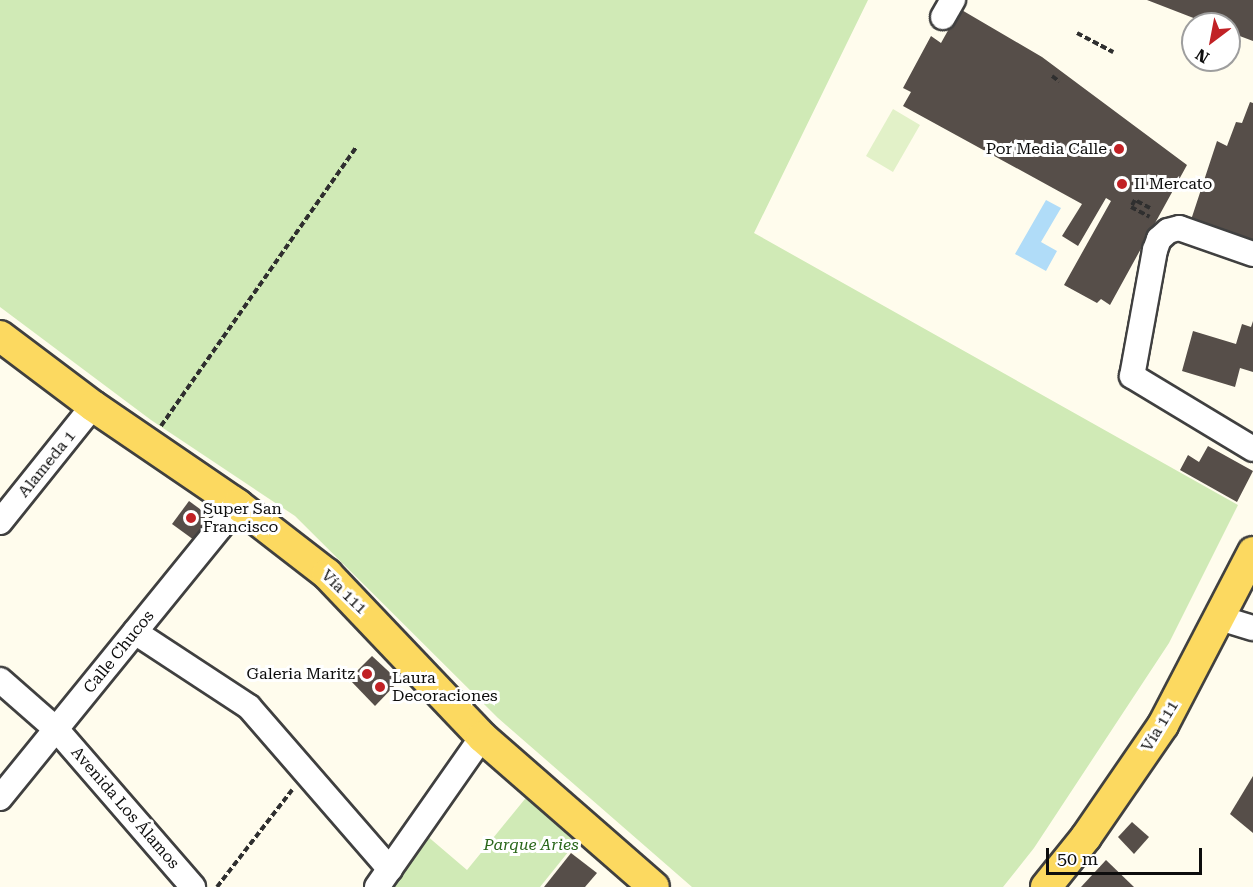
<!DOCTYPE html>
<html>
<head>
<meta charset="utf-8">
<style>
  body { margin:0 }
  #map { position:relative; width:1253px; height:887px; overflow:hidden; background:#fffced; font-family:"Roboto Serif",serif }
  div>[style] { position:absolute }
  .green>* { inset:0; background:#d0eab6 }
  .pitch>* { inset:0; background:#e2f1c8 }
  .water>* { inset:0; background:#b0dcf8 }
  .building>* { inset:0; background:#564e49 }
  .path>* { height:4px; margin-top:-2px; transform-origin:0; background:repeating-linear-gradient(90deg,#2f2f2f 0 6px,transparent 0 9px) }
  .roads { filter:drop-shadow(2px 0 #404040) drop-shadow(-2px 0 #404040) drop-shadow(0 2px #404040) drop-shadow(0 -2px #404040) }
  .minor>* { height:24px; margin:-12px; padding:0 12px; transform-origin:12px; border-radius:12px; background:#fff }
  .major>* { height:30px; margin:-15px; padding:0 15px; transform-origin:15px; border-radius:15px; background:#fcd960 }
  .dots>* { width:16px; height:16px; translate:-50% -50%; box-sizing:border-box; border:3px solid #fff; border-radius:50% }
  span { translate:-50% -50%; white-space:nowrap; text-align:center; line-height:1.15; -webkit-text-stroke:6px #fff; paint-order:stroke }
  .poi-label { font-size:16px; color:#0d0d0d }
  .right { translate:-100% -50%; text-align:right }
  .left { translate:0 -50%; text-align:left }
  .street-label { font-size:16px; color:#0d0d0d }
  .park-label { font-size:16px; color:#2a671b; font-style:italic }
  .north { position:absolute; left:1181px; top:12px; width:60px; height:60px; box-sizing:border-box; background:#fff; border:2px solid #9e9e9e; border-radius:50%; rotate:212deg; font-size:16px; font-weight:700; line-height:24px; text-align:center; color:#0d0d0d }
  .north::after { content:''; display:block; margin:auto; width:21px; height:27px; background:#c12125; clip-path:polygon(50% 0,100% 100%,50% 72%,0 100%) }
  .scale { position:absolute; left:1046px; top:848px; width:156px; height:27px; box-sizing:border-box; border:3px solid #0d0d0d; border-top:0; padding-left:8px; font-size:18px; line-height:21px; white-space:nowrap; color:#0d0d0d; -webkit-text-stroke:4px #fff; paint-order:stroke }
</style>
</head>
<body>
<div id="map">
  <div class="green">
    <i style="clip-path:polygon(0 0,868px 0,754px 233px,1238px 505px,1169px 643px,1034px 848px,1003px 887px,692px 887px,498px 718px,295px 516px,151px 420px,0 307px)"></i>
    <i style="clip-path:polygon(529px 794px,577px 841px,540px 887px,391px 887px,426px 835px,467px 870px)"></i>
  </div>
  <div class="pitch">
    <i style="clip-path:polygon(893px 109px,920px 125px,893px 172px,866px 156px)"></i>
  </div>
  <div class="water">
    <i style="clip-path:polygon(1046px 200px,1061px 208px,1041px 242px,1057px 251px,1046px 271px,1015px 254px)"></i>
  </div>
  <div class="building">
    <i style="clip-path:polygon(1147px 0,1253px 0,1253px 41px,1229px 32px,1229px 24px,1209px 24px)"></i>
    <i style="clip-path:polygon(960px 9px,1042px 57px,1187px 165px,1110px 305px,1101px 299px,1097px 303px,1064px 285px,1111px 201px,1106px 198px,1078px 246px,1062px 236px,1082px 204px,903px 106px,911px 92px,903px 88px,931px 36px,941px 43px)"></i>
    <i style="clip-path:polygon(1250px 102px,1253px 103px,1253px 246px,1190px 223px,1217px 141px,1227px 146px,1236px 122px,1242px 123px)"></i>
    <i style="clip-path:polygon(1253px 321px,1253px 372px,1240px 368px,1235px 387px,1182px 371px,1193px 331px,1236px 344px,1242px 324px,1251px 327px)"></i>
    <i style="clip-path:polygon(1208px 446px,1253px 471px,1237px 502px,1180px 470px,1188px 455px,1199px 462px)"></i>
    <i style="clip-path:polygon(189px 501px,204px 512px,206px 525px,194px 540px,172px 524px)"></i>
    <i style="clip-path:polygon(372px 656px,399px 681px,375px 706px,349px 679px)"></i>
    <i style="clip-path:polygon(1253px 776px,1253px 833px,1230px 814px)"></i>
    <i style="clip-path:polygon(1132px 822px,1149px 837px,1134px 854px,1118px 837px)"></i>
    <i style="clip-path:polygon(571px 853px,597px 873px,585px 887px,544px 887px)"></i>
    <i style="clip-path:polygon(1106px 860px,1134px 887px,1081px 887px)"></i>
  </div>
  <div class="path">
    <i style="left:1077px;top:33px;width:41px;rotate:27.8deg"></i>
    <i style="left:1052px;top:76px;width:9px;rotate:36deg"></i>
    <i style="left:1150px;top:208px;width:17px;rotate:-152deg"></i>
    <i style="left:1135px;top:200px;width:8px;rotate:120deg"></i>
    <i style="left:1131px;top:207px;width:21px;rotate:28deg"></i>
    <i style="left:161px;top:426px;width:340px;rotate:-55deg"></i>
    <i style="left:217px;top:887px;width:123px;rotate:-52.3deg"></i>
  </div>
  <div class="roads">
    <div class="minor">
      <i style="left:943px;top:17px;width:20px;rotate:-60deg"></i>
      <i style="left:1253px;top:254px;width:78px;rotate:-160.6deg"></i>
      <i style="left:1179px;top:228px;width:11px;rotate:165deg"></i>
      <i style="left:1168px;top:231px;width:12px;rotate:138deg"></i>
      <i style="left:1159px;top:239px;width:12px;rotate:110deg"></i>
      <i style="left:1155px;top:250px;width:128px;rotate:100.3deg"></i>
      <i style="left:1132px;top:376px;width:141px;rotate:31.1deg"></i>
      <i style="left:0;top:522px;width:149px;rotate:-51.3deg"></i>
      <i style="left:1220px;top:618px;width:34px;rotate:17deg"></i>
      <i style="left:135px;top:632px;width:136px;rotate:33.3deg"></i>
      <i style="left:249px;top:707px;width:215px;rotate:49deg"></i>
      <i style="left:0;top:680px;width:76px;rotate:41.3deg"></i>
      <i style="left:57px;top:730px;width:208px;rotate:49.1deg"></i>
      <i style="left:0;top:798px;width:377px;rotate:-50.9deg"></i>
      <i style="left:377px;top:887px;width:183px;rotate:-55deg"></i>
    </div>
    <div class="major">
      <i style="left:0;top:336px;width:116px;rotate:37deg"></i>
      <i style="left:93px;top:406px;width:176px;rotate:34.3deg"></i>
      <i style="left:238px;top:505px;width:113px;rotate:37.8deg"></i>
      <i style="left:327px;top:574px;width:225px;rotate:46.4deg"></i>
      <i style="left:482px;top:737px;width:228px;rotate:41.1deg"></i>
      <i style="left:1046px;top:887px;width:64px;rotate:-51.3deg"></i>
      <i style="left:1086px;top:837px;width:136px;rotate:-55.5deg"></i>
      <i style="left:1163px;top:725px;width:195px;rotate:-62.5deg"></i>
    </div>
  </div>
  <div class="dots">
    <i style="left:1119px;top:149px;background:#c12125"></i>
    <i style="left:1122px;top:184px;background:#c12125"></i>
    <i style="left:191px;top:518px;background:#c12125"></i>
    <i style="left:367px;top:674px;background:#c12125"></i>
    <i style="left:380px;top:687px;background:#c12125"></i>
  </div>
  <div class="poi-label">
    <span class="right" style="left:1107px;top:149px">Por Media Calle</span>
    <span class="left" style="left:1134px;top:184px">Il Mercato</span>
    <span class="left" style="left:203px;top:518px">Super San<br>Francisco</span>
    <span class="right" style="left:355px;top:674px">Galeria Maritz</span>
    <span class="left" style="left:392px;top:687px">Laura<br>Decoraciones</span>
  </div>
  <div class="street-label">
    <span style="left:47px;top:464px;rotate:-51deg">Alameda 1</span>
    <span style="left:344px;top:592px;rotate:44deg">Vía 111</span>
    <span style="left:119px;top:652px;rotate:-51deg">Calle Chucos</span>
    <span style="left:1160px;top:726px;rotate:-59deg">Vía 111</span>
    <span style="left:125px;top:808px;rotate:49deg">Avenida Los Álamos</span>
  </div>
  <div class="park-label">
    <span style="left:531px;top:845px">Parque Aries</span>
  </div>
  <div class="north">N</div>
  <div class="scale">50 m</div>
</div>
</body>
</html>
